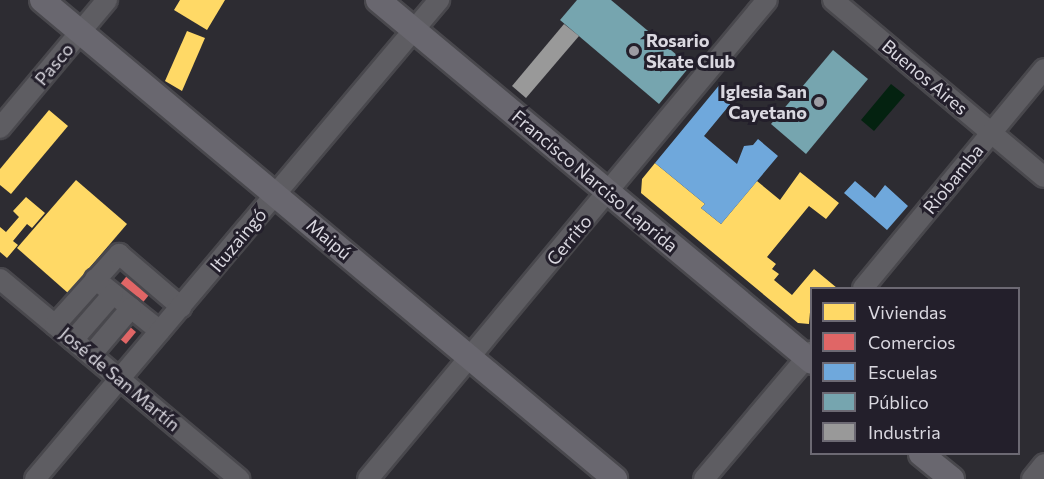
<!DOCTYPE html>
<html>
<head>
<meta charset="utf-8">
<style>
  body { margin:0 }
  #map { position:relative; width:1044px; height:479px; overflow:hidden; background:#2d2c32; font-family:Commissioner,sans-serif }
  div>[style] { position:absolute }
  .water>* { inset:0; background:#042210 }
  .homes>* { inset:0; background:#ffd966 }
  .shops>* { inset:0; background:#e06666 }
  .schools>* { inset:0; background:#6fa8dc }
  .public>* { inset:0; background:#76a5af }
  .industry>* { inset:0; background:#999 }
  .roads { filter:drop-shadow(2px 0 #49484d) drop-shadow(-2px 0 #49484d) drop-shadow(0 2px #49484d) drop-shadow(0 -2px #49484d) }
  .minor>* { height:20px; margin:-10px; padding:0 10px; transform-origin:10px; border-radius:10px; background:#5e5d62 }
  .major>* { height:24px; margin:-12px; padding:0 12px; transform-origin:12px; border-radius:12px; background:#69676f }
  .dots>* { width:16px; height:16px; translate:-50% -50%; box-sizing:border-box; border:3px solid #231f2b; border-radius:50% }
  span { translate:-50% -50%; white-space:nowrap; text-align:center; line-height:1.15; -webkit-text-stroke:6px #231f2b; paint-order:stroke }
  .poi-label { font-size:18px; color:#dad8e0; font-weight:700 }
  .left { translate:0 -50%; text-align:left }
  .right { translate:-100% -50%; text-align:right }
  .street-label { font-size:18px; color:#dad8e0 }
  .legend { position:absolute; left:810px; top:287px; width:210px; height:168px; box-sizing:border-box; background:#231f2b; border:2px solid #6c6973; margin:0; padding:8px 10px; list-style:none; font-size:18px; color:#dad8e0 }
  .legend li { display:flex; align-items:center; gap:12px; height:30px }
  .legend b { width:30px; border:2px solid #6c6973 }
</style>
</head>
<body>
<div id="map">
  <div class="water">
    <i style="clip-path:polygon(891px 84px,905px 95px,874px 131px,861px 120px)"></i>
  </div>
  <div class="homes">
    <i style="clip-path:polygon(180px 0,225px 0,207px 30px,174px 10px)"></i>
    <i style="clip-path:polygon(187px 31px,205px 38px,182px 91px,165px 81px)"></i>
    <i style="clip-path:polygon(49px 110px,68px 126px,11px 194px,0 185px,0 169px)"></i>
    <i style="clip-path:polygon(655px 163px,705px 204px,701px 208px,721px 224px,757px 181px,780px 200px,800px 172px,839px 203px,826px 219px,809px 206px,767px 257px,776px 264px,772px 269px,779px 274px,774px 280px,792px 295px,814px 269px,837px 288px,812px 288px,809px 324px,798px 323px,641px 193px,642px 179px)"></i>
    <i style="clip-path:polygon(76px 180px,127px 224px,68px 293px,17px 248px)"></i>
    <i style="clip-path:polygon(26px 197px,45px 213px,32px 228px,27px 224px,13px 241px,18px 245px,7px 258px,0 252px,0 227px,6px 232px,19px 217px,13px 211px)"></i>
  </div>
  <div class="shops">
    <i style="clip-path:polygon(130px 272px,153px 290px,140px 306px,117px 288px)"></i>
    <i style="clip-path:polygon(102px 303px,136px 332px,126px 344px,91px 315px)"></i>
  </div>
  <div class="schools">
    <i style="clip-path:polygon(721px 83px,737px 96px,704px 136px,737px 164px,744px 146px,753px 145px,758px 139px,778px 156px,721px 224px,701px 208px,705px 204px,655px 163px)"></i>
    <i style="clip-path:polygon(855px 181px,875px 198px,885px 185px,908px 206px,887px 230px,844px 193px)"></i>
  </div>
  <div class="public">
    <i style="clip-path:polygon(577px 0,611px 0,690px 66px,659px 104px,560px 20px)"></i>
    <i style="clip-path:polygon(833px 50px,868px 79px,806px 154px,771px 124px)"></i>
  </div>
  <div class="industry">
    <i style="clip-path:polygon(564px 24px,579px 36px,526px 98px,512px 86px)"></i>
  </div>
  <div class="roads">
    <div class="minor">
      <i style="left:833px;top:0;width:275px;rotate:40deg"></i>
      <i style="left:0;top:128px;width:167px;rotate:-50.1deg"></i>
      <i style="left:0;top:279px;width:312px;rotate:39.9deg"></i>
      <i style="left:95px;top:279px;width:83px;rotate:38.7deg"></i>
      <i style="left:863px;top:288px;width:284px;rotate:-50.4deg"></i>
      <i style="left:55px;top:325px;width:96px;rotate:-48deg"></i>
      <i style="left:119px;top:254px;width:82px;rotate:40.5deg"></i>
      <i style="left:73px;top:340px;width:61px;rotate:-49deg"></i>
      <i style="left:91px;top:355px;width:62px;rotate:-49.6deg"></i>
      <i style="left:35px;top:479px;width:627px;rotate:-49.85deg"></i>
      <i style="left:368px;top:479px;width:623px;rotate:-50.21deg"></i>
      <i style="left:704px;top:479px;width:167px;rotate:-49.8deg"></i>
      <i style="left:1032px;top:479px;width:19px;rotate:-51deg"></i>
    </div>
    <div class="major">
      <i style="left:42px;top:0;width:747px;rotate:39.89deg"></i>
      <i style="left:378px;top:0;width:565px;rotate:39.83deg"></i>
      <i style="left:921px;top:454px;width:40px;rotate:39deg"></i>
    </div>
  </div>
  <div class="dots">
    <i style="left:634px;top:51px;background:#9d9ca3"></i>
    <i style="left:819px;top:102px;background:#9d9ca3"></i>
  </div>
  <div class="poi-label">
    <span class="left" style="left:646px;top:51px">Rosario<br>Skate Club</span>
    <span class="right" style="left:807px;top:102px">Iglesia San<br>Cayetano</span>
  </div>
  <div class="street-label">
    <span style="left:54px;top:64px;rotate:-50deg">Pasco</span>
    <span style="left:925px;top:77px;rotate:40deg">Buenos Aires</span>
    <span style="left:953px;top:179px;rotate:-51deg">Riobamba</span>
    <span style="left:595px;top:181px;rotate:40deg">Francisco Narciso Laprida</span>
    <span style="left:329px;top:239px;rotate:40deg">Maipú</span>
    <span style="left:238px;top:240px;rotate:-50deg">Ituzaingó</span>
    <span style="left:569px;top:240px;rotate:-50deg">Cerrito</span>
    <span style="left:120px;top:379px;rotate:40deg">José de San Martín</span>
  </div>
  <ul class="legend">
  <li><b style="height:16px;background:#ffd966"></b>Viviendas</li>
  <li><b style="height:16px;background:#e06666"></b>Comercios</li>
  <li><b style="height:16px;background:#6fa8dc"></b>Escuelas</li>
  <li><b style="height:16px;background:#76a5af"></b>Público</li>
  <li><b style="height:16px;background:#999"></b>Industria</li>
  </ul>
</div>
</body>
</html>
